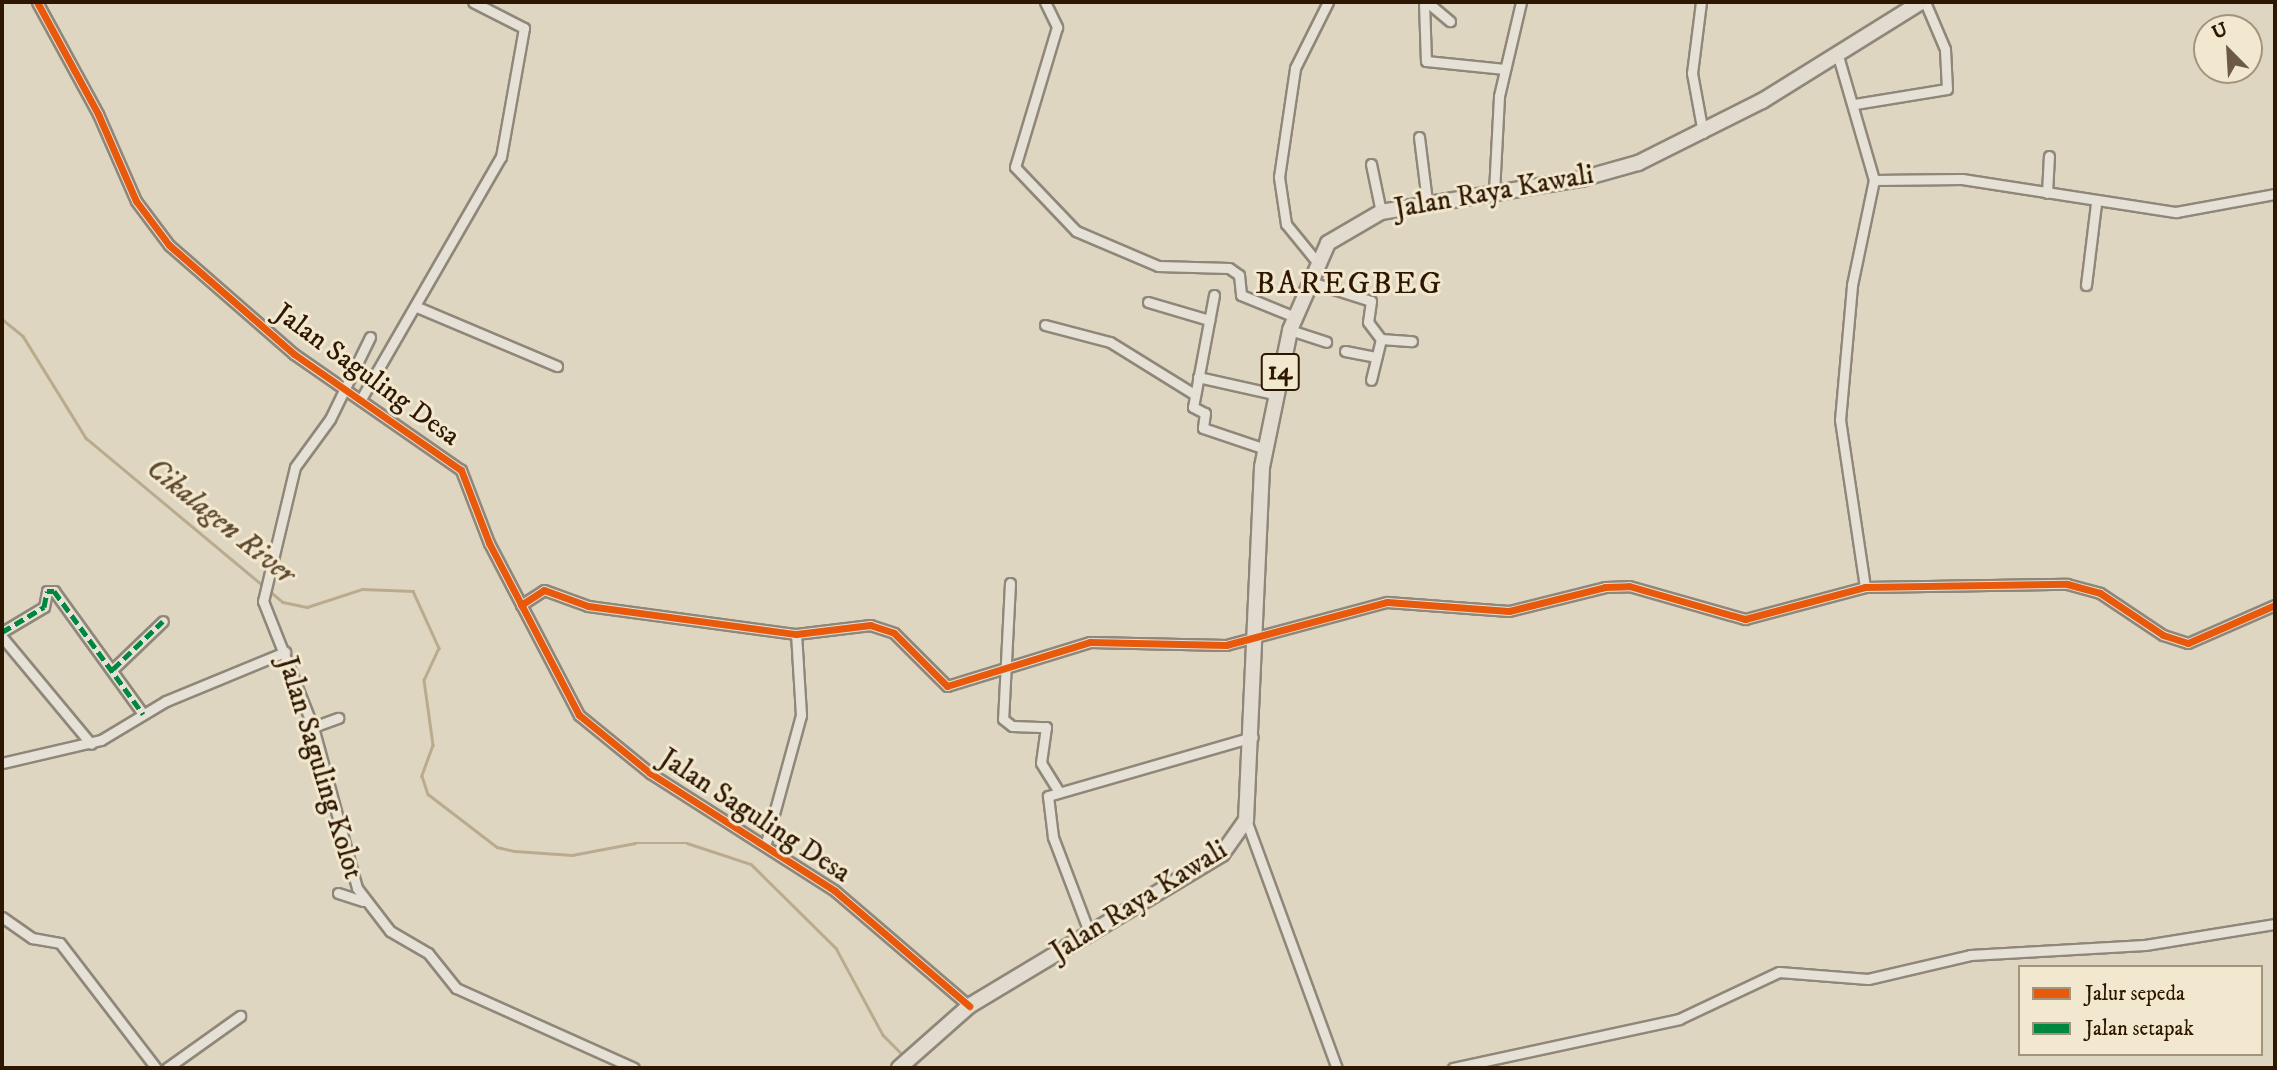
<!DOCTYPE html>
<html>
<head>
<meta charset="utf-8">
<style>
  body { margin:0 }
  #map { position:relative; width:2277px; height:1070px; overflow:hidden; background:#dfd6c2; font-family:"IM FELL DW Pica",serif }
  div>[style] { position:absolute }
  .stream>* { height:2.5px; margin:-1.25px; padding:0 1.25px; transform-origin:1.25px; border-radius:1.25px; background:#bbab8e }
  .roads { filter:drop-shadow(2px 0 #8f8779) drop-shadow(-2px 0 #8f8779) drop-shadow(0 2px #8f8779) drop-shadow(0 -2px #8f8779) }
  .minor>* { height:9px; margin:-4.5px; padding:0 4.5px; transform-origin:4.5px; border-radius:4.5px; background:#e6e1d7 }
  .highway>* { height:14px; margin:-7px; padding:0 7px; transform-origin:7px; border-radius:7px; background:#e2dcd0 }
  .quiet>* { height:5px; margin-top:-2.5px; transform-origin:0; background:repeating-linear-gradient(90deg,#00873e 0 10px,transparent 0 15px) }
  .cycleway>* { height:7px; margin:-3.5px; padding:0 3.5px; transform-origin:3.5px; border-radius:3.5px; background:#e8590c }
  span { translate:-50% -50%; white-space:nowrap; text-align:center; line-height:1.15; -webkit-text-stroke:6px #f2e8d0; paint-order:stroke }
  .shield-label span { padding:2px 5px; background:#f2e8d0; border:2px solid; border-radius:5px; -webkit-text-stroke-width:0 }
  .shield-label { font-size:26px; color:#2e1700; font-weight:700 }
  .street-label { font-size:28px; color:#2e1700 }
  .water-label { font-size:30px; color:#604b30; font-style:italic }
  .quarter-label { font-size:32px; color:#2e1700; letter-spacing:2px }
  .frame { position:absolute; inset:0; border:4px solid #2e1700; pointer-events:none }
  .legend { position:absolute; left:2018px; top:965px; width:245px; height:91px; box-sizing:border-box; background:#f2e8d0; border:2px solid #a4947d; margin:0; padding:9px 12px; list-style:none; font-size:21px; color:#2e1700 }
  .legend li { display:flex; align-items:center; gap:14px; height:35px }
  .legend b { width:35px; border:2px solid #a4947d }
  .north { position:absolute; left:2193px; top:14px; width:70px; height:70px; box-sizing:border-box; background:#f2e8d0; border:2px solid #a4947d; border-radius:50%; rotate:336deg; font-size:19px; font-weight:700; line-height:28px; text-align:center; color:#2e1700 }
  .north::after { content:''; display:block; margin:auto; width:24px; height:32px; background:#6c5a44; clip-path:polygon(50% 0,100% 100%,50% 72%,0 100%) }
</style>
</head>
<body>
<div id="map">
  <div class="stream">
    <i style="left:2px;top:319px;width:27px;rotate:39deg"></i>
    <i style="left:23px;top:336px;width:120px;rotate:58.3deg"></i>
    <i style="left:86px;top:438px;width:256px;rotate:39.8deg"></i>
    <i style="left:283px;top:602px;width:25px;rotate:12deg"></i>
    <i style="left:307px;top:607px;width:58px;rotate:-18.1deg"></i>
    <i style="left:362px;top:589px;width:51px;rotate:2.2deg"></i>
    <i style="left:413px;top:591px;width:63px;rotate:65.5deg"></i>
    <i style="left:439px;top:648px;width:35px;rotate:115deg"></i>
    <i style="left:424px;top:680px;width:66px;rotate:82.1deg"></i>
    <i style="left:433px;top:745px;width:33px;rotate:110deg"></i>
    <i style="left:422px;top:776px;width:19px;rotate:72deg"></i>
    <i style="left:428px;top:794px;width:87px;rotate:37.5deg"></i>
    <i style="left:497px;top:847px;width:18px;rotate:13deg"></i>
    <i style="left:515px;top:851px;width:57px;rotate:4deg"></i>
    <i style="left:572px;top:855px;width:64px;rotate:-10.8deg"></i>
    <i style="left:635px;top:843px;width:52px"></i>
    <i style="left:687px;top:843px;width:67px;rotate:18.2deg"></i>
    <i style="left:751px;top:864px;width:120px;rotate:44.7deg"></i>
    <i style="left:836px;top:948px;width:99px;rotate:61.6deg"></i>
    <i style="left:883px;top:1035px;width:31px;rotate:45deg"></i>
    <i style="left:913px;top:1063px;width:7px;rotate:45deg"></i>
  </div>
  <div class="roads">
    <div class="minor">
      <i style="left:37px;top:2px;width:128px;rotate:61.4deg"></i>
      <i style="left:98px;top:114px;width:95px;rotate:66.4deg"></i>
      <i style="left:136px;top:201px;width:55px;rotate:53.1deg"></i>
      <i style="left:169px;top:245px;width:166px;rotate:41.1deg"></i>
      <i style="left:294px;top:354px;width:203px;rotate:34.8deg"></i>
      <i style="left:461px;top:470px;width:78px;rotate:69deg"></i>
      <i style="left:489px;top:543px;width:194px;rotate:62.4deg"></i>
      <i style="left:579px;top:715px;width:92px;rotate:39.2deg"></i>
      <i style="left:650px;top:773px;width:219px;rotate:32.5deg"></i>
      <i style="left:835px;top:891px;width:177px;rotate:40.6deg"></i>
      <i style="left:1045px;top:2px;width:28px;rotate:64deg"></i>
      <i style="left:1057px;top:27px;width:146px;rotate:106.7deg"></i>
      <i style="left:1015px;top:167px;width:88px;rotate:46.4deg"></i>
      <i style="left:1076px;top:231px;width:89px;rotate:23.1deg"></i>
      <i style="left:1158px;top:266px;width:71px;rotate:1.6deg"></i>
      <i style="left:1229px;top:268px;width:12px;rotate:35deg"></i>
      <i style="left:1239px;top:275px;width:20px;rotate:84deg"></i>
      <i style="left:1241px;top:295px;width:58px;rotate:22.2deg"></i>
      <i style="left:1424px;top:2px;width:59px;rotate:88.1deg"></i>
      <i style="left:1426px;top:61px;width:79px;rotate:5.8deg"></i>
      <i style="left:1427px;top:2px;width:30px;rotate:40deg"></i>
      <i style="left:1701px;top:2px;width:72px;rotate:97.2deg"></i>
      <i style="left:1692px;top:73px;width:61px;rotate:79.6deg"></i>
      <i style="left:1838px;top:56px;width:129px;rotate:73.8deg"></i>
      <i style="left:1874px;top:180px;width:88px;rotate:-0.7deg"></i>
      <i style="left:1962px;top:179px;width:217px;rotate:8.8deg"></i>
      <i style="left:2176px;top:212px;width:101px;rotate:-10.3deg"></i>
      <i style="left:1855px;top:104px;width:93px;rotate:-9.3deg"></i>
      <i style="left:1947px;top:89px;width:40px;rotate:-92.9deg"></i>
      <i style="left:1945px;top:49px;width:51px;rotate:-113.1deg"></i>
      <i style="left:1419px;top:137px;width:64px;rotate:82.9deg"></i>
      <i style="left:1371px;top:164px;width:49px;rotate:78.2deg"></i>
      <i style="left:1494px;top:192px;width:96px;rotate:-87deg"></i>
      <i style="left:1499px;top:96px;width:97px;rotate:-76.8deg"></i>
      <i style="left:2047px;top:193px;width:37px;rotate:-87deg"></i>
      <i style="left:1317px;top:262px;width:49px;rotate:-129.2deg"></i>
      <i style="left:1286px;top:224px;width:48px;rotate:-98.5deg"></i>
      <i style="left:1279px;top:177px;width:110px;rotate:-81.6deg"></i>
      <i style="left:1295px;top:68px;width:74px;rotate:-63.4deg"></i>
      <i style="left:1308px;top:281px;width:66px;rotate:17.6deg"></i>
      <i style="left:1371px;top:301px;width:21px;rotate:98deg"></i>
      <i style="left:1368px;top:322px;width:21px;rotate:53deg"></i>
      <i style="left:1381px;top:339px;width:42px;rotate:103.7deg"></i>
      <i style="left:2086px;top:285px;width:83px;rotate:-83deg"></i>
      <i style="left:1214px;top:295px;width:114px;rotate:100.6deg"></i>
      <i style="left:1193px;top:407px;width:13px;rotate:27deg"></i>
      <i style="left:1205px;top:413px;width:15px;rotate:98deg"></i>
      <i style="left:1203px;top:428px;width:65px;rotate:18.7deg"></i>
      <i style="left:1148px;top:302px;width:64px;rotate:16.4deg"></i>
      <i style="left:417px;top:307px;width:152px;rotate:22.9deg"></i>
      <i style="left:1045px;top:325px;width:67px;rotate:14.7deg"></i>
      <i style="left:1110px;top:342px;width:99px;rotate:31.8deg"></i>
      <i style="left:1290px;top:330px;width:38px;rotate:18deg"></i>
      <i style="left:370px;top:337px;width:91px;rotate:116deg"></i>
      <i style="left:330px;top:419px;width:59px;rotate:126.1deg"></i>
      <i style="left:295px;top:467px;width:138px;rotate:103.4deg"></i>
      <i style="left:263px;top:601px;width:136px;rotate:68.4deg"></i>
      <i style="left:313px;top:727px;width:167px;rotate:74.7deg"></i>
      <i style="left:357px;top:888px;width:54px;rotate:52.5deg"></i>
      <i style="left:390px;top:931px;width:44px;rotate:30.1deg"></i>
      <i style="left:428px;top:953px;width:45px;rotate:51.3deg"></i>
      <i style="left:456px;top:988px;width:195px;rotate:24.2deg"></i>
      <i style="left:1381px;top:339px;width:31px;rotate:4deg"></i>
      <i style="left:1345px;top:351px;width:32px;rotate:11deg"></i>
      <i style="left:1198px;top:377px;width:78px;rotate:12.6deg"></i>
      <i style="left:361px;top:399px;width:280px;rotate:-60deg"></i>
      <i style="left:501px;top:157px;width:131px;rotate:-79.9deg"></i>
      <i style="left:524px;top:28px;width:57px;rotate:-153deg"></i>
      <i style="left:1010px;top:583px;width:136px;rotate:92.9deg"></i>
      <i style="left:1003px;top:719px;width:11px;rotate:38deg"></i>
      <i style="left:1012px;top:726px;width:34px;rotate:2deg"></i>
      <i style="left:1046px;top:727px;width:36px;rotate:98deg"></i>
      <i style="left:1041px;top:763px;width:31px;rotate:58deg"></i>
      <i style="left:1865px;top:587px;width:169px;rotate:-98.5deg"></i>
      <i style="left:1840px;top:420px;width:136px;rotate:-84.9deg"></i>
      <i style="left:1852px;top:285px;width:107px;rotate:-78.2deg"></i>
      <i style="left:521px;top:605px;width:27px;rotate:-33deg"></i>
      <i style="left:544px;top:590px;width:47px;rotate:20deg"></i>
      <i style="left:588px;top:606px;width:210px;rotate:7.7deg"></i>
      <i style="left:796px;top:634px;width:75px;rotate:-6.9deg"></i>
      <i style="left:870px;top:625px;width:25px;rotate:18deg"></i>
      <i style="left:894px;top:633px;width:75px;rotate:45deg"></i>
      <i style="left:947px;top:686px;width:150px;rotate:-17.1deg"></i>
      <i style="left:1090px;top:642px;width:136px;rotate:1.3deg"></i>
      <i style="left:1226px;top:645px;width:167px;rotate:-15deg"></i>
      <i style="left:1387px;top:602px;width:122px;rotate:4.2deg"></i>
      <i style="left:1509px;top:611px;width:99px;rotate:-14deg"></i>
      <i style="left:1605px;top:587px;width:24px;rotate:-2deg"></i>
      <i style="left:1629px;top:586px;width:121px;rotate:15.9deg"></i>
      <i style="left:1745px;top:619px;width:124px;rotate:-14.9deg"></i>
      <i style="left:1865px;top:587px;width:202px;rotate:-0.9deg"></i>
      <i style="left:2067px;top:584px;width:34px;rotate:15deg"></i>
      <i style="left:2100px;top:593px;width:76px;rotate:33.7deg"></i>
      <i style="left:2163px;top:635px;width:26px;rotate:18deg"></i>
      <i style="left:2188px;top:643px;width:95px;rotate:-23.6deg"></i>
      <i style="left:2px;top:632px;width:49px;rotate:-30.8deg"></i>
      <i style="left:44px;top:607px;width:16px;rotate:-79deg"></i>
      <i style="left:47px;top:591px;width:7px"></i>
      <i style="left:54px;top:591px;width:152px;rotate:54.1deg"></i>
      <i style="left:2px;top:637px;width:139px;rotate:50.2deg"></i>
      <i style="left:113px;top:669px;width:69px;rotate:-43.8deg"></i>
      <i style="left:313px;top:727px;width:27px;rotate:-20deg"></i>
      <i style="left:2px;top:763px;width:102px;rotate:-13.1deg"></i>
      <i style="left:101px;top:740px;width:76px;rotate:-31deg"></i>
      <i style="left:166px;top:701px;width:129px;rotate:-22.4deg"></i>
      <i style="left:1246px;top:820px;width:264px;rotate:69.9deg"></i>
      <i style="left:766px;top:843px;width:133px;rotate:-74.7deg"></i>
      <i style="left:801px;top:715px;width:81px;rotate:-93.5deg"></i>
      <i style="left:338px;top:893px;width:26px;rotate:18deg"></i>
      <i style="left:2px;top:917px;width:37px;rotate:35deg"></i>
      <i style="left:32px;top:938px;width:28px;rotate:10deg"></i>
      <i style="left:60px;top:943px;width:158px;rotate:52.5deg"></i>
      <i style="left:1089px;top:932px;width:102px;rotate:-110.8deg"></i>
      <i style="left:1053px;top:837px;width:41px;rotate:-97deg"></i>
      <i style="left:1048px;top:796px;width:213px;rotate:-16.1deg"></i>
      <i style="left:167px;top:1068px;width:90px;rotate:-35.5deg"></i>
      <i style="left:1453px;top:1068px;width:231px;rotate:-12.2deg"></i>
      <i style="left:1679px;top:1019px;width:110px;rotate:-25.2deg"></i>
      <i style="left:1779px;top:972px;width:89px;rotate:4.5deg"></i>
      <i style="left:1868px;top:979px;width:105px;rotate:-13.2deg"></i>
      <i style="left:1970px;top:955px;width:175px;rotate:-3.3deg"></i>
      <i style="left:2145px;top:945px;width:132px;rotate:-9.2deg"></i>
    </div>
    <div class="highway">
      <i style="left:899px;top:1068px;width:94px;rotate:-41.5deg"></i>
      <i style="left:969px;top:1006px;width:295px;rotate:-31deg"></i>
      <i style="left:1222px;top:854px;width:42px;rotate:-54.8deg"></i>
      <i style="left:1246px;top:820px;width:353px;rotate:-87.4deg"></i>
      <i style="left:1262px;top:467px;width:140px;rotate:-78.4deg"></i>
      <i style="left:1290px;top:330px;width:95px;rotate:-66.4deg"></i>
      <i style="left:1328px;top:243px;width:61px;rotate:-30.3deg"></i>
      <i style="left:1381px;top:212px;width:203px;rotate:-9.4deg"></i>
      <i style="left:1581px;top:179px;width:59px;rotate:-15.7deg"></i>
      <i style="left:1638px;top:163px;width:139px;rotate:-26.6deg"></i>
      <i style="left:1762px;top:101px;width:187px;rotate:-31.9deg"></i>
    </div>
  </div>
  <div class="quiet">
    <i style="left:2px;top:632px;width:49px;rotate:-30.8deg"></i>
    <i style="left:44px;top:607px;width:16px;rotate:-79deg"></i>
    <i style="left:47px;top:591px;width:7px"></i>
    <i style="left:54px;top:591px;width:152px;rotate:54.1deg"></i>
    <i style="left:113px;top:669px;width:69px;rotate:-43.8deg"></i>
  </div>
  <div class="cycleway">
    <i style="left:37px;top:2px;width:128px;rotate:61.4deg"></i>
    <i style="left:98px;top:114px;width:95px;rotate:66.4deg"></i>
    <i style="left:136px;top:201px;width:55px;rotate:53.1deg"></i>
    <i style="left:169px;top:245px;width:166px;rotate:41.1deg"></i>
    <i style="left:294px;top:354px;width:203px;rotate:34.8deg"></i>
    <i style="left:461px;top:470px;width:78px;rotate:69deg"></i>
    <i style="left:489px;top:543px;width:194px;rotate:62.4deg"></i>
    <i style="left:579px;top:715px;width:92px;rotate:39.2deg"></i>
    <i style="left:650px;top:773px;width:219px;rotate:32.5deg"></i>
    <i style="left:835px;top:891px;width:177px;rotate:40.6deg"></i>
    <i style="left:521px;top:605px;width:27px;rotate:-33deg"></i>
    <i style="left:544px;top:590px;width:47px;rotate:20deg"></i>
    <i style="left:588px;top:606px;width:210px;rotate:7.7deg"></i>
    <i style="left:796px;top:634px;width:75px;rotate:-6.9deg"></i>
    <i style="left:870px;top:625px;width:25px;rotate:18deg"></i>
    <i style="left:894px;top:633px;width:75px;rotate:45deg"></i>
    <i style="left:947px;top:686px;width:150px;rotate:-17.1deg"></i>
    <i style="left:1090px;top:642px;width:136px;rotate:1.3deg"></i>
    <i style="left:1226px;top:645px;width:167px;rotate:-15deg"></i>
    <i style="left:1387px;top:602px;width:122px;rotate:4.2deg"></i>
    <i style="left:1509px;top:611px;width:99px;rotate:-14deg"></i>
    <i style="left:1605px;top:587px;width:24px;rotate:-2deg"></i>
    <i style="left:1629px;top:586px;width:121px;rotate:15.9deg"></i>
    <i style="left:1745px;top:619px;width:124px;rotate:-14.9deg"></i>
    <i style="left:1865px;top:587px;width:202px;rotate:-0.9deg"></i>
    <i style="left:2067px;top:584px;width:34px;rotate:15deg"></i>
    <i style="left:2100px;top:593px;width:76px;rotate:33.7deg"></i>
    <i style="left:2163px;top:635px;width:26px;rotate:18deg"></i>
    <i style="left:2188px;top:643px;width:95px;rotate:-23.6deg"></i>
  </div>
  <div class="shield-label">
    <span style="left:1280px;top:372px">14</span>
  </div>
  <div class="street-label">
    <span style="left:1494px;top:192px;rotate:-10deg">Jalan Raya Kawali</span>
    <span style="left:367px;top:375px;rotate:36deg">Jalan Saguling Desa</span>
    <span style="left:320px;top:768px;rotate:73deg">Jalan Saguling Kolot</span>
    <span style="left:755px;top:816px;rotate:33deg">Jalan Saguling Desa</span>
    <span style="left:1139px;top:901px;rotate:-32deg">Jalan Raya Kawali</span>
  </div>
  <div class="water-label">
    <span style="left:220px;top:522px;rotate:39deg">Cikalagen River</span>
  </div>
  <div class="quarter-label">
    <span style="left:1349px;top:284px">BAREGBEG</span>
  </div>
  <div class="frame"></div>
  <ul class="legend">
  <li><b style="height:9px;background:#e8590c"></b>Jalur sepeda</li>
  <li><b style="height:9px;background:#00873e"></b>Jalan setapak</li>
  </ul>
  <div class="north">U</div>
</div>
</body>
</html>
